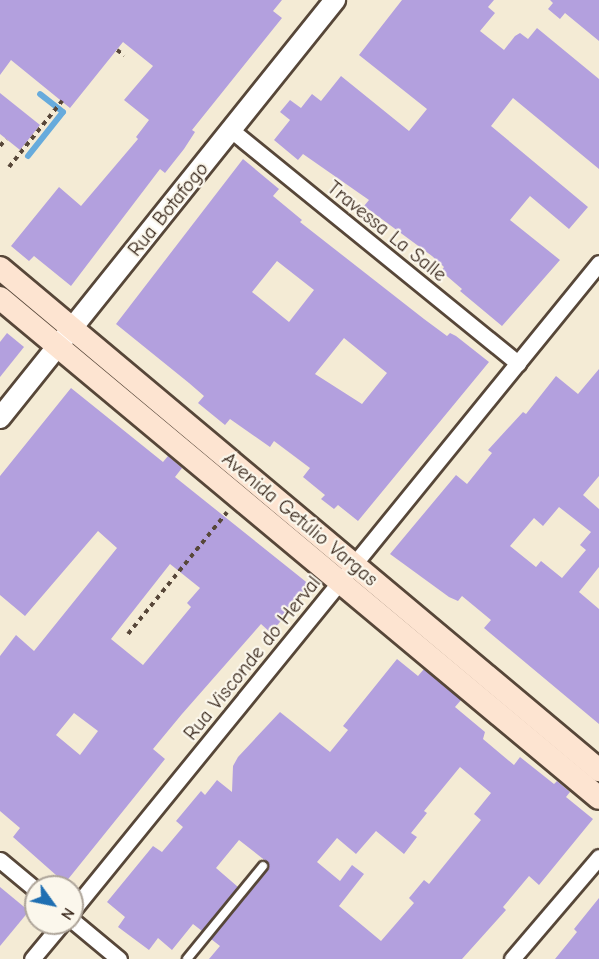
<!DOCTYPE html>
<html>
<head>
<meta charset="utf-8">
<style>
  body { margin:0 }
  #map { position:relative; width:599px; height:959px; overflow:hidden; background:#f4ebd5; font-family:"Comic Neue",sans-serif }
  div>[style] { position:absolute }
  .stream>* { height:6px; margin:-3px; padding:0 3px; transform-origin:3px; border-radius:3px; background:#67abdc }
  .building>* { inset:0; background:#b3a0de }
  .path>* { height:4px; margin-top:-2px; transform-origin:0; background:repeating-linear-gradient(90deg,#574739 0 4.5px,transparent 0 9px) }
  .roads { filter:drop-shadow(2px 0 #574739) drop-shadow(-2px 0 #574739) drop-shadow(0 2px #574739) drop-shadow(0 -2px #574739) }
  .service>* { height:8px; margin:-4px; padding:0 4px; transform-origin:4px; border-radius:4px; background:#fff }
  .minor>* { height:15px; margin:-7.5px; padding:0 7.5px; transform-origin:7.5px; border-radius:7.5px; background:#fff }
  .tertiary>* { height:20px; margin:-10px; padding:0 10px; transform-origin:10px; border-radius:10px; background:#fff }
  .secondary>* { height:22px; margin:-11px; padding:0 11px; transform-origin:11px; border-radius:11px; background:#fde4d1 }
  span { translate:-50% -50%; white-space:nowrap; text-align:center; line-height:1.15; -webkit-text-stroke:4.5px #fbf7ec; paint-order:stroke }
  .street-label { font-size:20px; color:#3b2a1e }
  .north { position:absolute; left:24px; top:875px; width:60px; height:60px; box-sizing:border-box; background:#fbf7ec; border:2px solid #aea59a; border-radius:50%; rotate:123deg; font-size:16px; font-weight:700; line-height:24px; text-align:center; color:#3b2a1e }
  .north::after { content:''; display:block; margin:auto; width:21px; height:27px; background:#1f6fb2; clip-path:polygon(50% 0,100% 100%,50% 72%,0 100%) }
</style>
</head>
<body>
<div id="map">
  <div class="stream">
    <i style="left:28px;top:156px;width:56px;rotate:-51.5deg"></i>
    <i style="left:63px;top:112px;width:29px;rotate:-142deg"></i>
  </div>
  <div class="building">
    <i style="clip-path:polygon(0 0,282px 0,273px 11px,282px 18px,192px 130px,195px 132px,184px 149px,165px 173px,160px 169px,71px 286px,34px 256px,29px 261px,11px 246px,59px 187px,81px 206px,138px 139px,136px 137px,149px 120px,124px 100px,153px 66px,123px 42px,70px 108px,11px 60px,0 75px)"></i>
    <i style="clip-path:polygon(402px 0,494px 0,488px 7px,495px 13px,480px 31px,504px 50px,515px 36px,520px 33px,528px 39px,537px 28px,599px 79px,599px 169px,513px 98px,491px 126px,588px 207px,569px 229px,530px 196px,510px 220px,560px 260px,502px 326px,460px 291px,462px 289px,441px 271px,444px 267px,432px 256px,364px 206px,369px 200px,303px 154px,298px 160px,274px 140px,290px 120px,280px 112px,290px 100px,301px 108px,312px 94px,321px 101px,341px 76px,409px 131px,427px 109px,359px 55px)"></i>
    <i style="clip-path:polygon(550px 0,599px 0,599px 41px,565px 13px,560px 19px,548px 9px,553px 3px)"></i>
    <i style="clip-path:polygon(0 93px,40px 125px,20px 150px,0 134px)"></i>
    <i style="clip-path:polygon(evenodd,243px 159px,279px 189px,273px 196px,302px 220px,300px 222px,424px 319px,447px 336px,450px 333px,456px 336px,489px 362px,358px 521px,338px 505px,334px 509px,321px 499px,325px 495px,303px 477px,310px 468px,274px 441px,270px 447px,230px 419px,225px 425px,198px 403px,204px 396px,189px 383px,116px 324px,243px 159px,277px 261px,314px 290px,289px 322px,252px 292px,277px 261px,243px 159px,344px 338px,387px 373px,362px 404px,315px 374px,344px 338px)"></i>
    <i style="clip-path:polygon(7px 333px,24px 347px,0 377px,0 342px)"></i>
    <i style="clip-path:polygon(evenodd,599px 369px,599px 476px,583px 495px,599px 509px,599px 567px,579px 592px,599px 609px,599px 724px,484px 628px,491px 620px,462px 596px,458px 601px,449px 597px,390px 554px,456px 475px,467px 484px,492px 453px,488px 450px,523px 412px,526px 414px,556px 376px,578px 394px,599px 369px,559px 507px,591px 532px,580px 545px,586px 550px,562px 578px,541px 561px,536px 567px,510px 546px,534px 518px,543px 526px,559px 507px)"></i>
    <i style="clip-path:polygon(evenodd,71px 388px,163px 462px,168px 456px,182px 468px,175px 477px,310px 585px,271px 633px,261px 624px,182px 714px,153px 749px,165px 759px,65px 883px,13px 837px,20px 828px,0 811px,0 656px,16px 635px,34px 651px,117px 548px,98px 531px,25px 616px,0 595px,0 476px,71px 388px,170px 564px,200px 588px,187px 603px,191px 607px,143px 665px,111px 639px,170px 564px,71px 388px,74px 713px,98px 731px,80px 755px,56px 735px,74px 713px)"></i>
    <i style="clip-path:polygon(evenodd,397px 659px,418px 676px,424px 669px,461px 700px,455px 707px,485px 732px,483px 739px,514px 765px,520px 757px,554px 784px,557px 781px,570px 792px,566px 797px,593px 819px,539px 885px,529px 876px,503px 907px,506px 910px,462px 959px,209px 959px,220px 946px,211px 939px,269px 868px,267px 862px,239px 840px,216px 868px,238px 887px,202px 931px,193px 924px,172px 950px,158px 938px,149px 950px,118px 927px,125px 917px,107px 902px,153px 846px,162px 852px,183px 827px,176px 821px,201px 791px,205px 795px,217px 780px,232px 792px,233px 766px,238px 757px,280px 712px,330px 752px,348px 730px,343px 726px,397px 659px,460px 767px,491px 793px,474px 814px,481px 820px,429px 884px,424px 880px,409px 898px,414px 903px,381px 941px,339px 906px,364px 874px,352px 865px,340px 881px,317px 862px,337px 838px,356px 854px,376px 831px,404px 854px,417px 837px,411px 833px,427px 813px,424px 811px,460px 767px)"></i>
    <i style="clip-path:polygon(0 887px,29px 911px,0 946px)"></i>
    <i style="clip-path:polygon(599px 898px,599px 959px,555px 959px,577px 932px,574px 929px)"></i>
  </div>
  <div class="path">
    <i style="left:117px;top:50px;width:9px;rotate:36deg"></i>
    <i style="left:0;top:146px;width:9px;rotate:-49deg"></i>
    <i style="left:9px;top:167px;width:85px;rotate:-51.2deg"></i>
    <i style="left:128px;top:634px;width:157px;rotate:-50.9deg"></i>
  </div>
  <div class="roads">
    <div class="service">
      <i style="left:187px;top:959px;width:120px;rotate:-50.7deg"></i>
    </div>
    <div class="minor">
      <i style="left:231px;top:130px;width:370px;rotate:39.1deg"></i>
      <i style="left:0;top:860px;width:47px;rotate:39.8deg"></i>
      <i style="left:72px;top:911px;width:835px;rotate:-50.88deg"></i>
      <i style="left:72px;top:920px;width:61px;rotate:39.7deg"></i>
      <i style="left:32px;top:959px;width:47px;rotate:-50.2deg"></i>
      <i style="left:512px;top:959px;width:134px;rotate:-49.5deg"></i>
    </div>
    <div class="tertiary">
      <i style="left:0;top:418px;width:536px;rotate:-51.29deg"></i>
    </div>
    <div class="secondary">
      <i style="left:0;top:268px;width:782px;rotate:39.97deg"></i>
      <i style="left:0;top:298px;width:780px;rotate:39.85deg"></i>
    </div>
  </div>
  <div class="street-label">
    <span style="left:168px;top:209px;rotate:-51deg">Rua Botafogo</span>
    <span style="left:387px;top:231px;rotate:39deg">Travessa La Salle</span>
    <span style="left:300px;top:519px;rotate:40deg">Avenida Getúlio Vargas</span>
    <span style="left:252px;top:658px;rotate:-51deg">Rua Visconde do Herval</span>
  </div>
  <div class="north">N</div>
</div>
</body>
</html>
